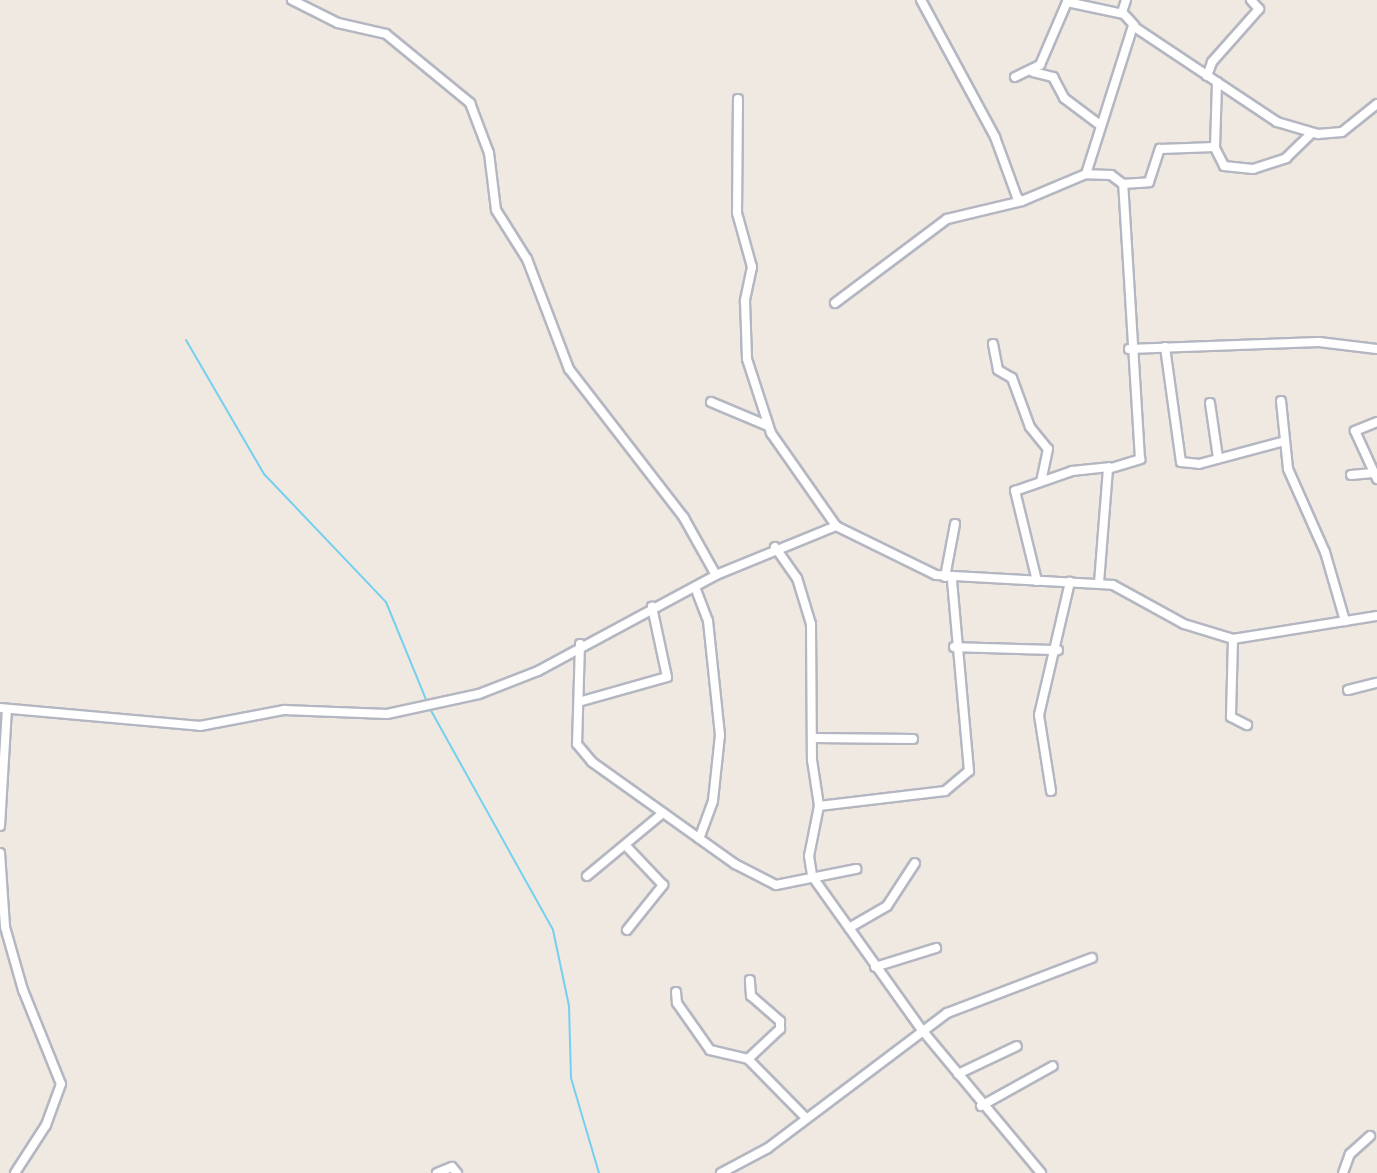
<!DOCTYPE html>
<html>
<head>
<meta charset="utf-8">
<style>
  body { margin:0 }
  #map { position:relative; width:1377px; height:1173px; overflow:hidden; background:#efe9e1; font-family:Barlow,sans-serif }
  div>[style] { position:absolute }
  .stream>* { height:2px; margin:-1px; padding:0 1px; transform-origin:1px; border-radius:1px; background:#75cff0 }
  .roads { filter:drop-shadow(2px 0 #b4b7c1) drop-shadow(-2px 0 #b4b7c1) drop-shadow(0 2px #b4b7c1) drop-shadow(0 -2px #b4b7c1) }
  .street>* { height:8px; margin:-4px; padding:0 4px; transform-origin:4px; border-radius:4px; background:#fff }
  span { translate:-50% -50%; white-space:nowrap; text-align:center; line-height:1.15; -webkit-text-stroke:7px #fff; paint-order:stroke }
</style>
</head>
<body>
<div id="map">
  <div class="stream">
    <i style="left:186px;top:340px;width:155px;rotate:59.8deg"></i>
    <i style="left:264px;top:474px;width:177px;rotate:46.4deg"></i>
    <i style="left:386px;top:602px;width:108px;rotate:67.7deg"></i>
    <i style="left:429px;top:707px;width:255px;rotate:60.9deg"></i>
    <i style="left:553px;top:930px;width:78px;rotate:78.1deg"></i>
    <i style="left:569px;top:1006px;width:72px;rotate:88.4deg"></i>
    <i style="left:571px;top:1078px;width:99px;rotate:73.6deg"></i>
  </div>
  <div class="roads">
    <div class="street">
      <i style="left:292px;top:0;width:51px;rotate:26.6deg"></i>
      <i style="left:338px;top:23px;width:49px;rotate:12.9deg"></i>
      <i style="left:386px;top:34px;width:109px;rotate:39.4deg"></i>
      <i style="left:470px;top:103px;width:53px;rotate:69.2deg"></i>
      <i style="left:489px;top:153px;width:57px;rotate:83deg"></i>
      <i style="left:496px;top:210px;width:58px;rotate:57.7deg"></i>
      <i style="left:527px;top:259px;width:118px;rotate:69.1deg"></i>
      <i style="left:569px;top:369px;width:188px;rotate:52.3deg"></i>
      <i style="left:684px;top:518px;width:65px;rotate:60.7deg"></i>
      <i style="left:921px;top:0;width:156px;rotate:61.6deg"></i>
      <i style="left:995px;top:137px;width:64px;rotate:69.9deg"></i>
      <i style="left:1017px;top:197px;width:6px;rotate:39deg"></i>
      <i style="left:1022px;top:201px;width:69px;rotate:-22.9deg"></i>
      <i style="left:1126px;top:0;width:13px;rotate:108deg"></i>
      <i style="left:1122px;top:12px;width:18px;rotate:47deg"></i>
      <i style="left:1033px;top:72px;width:21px;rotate:14deg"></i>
      <i style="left:1053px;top:77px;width:24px;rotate:62deg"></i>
      <i style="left:1064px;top:98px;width:45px;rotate:36.9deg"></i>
      <i style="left:1207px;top:76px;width:15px;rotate:-70deg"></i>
      <i style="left:1212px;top:62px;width:71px;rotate:-48.4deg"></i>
      <i style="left:1259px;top:9px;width:12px;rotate:-132deg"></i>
      <i style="left:1015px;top:77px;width:28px;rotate:-26deg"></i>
      <i style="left:1040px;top:65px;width:69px;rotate:-66.8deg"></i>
      <i style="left:1067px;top:2px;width:57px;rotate:12.1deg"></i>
      <i style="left:738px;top:99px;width:114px;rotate:90.5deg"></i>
      <i style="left:737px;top:213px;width:56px;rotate:74.5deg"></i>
      <i style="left:752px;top:267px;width:35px;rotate:102deg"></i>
      <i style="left:745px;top:301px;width:58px;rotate:88deg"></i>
      <i style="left:747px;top:359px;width:78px;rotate:72deg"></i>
      <i style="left:771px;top:433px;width:113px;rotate:55deg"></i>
      <i style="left:1215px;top:148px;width:20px;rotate:63deg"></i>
      <i style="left:1224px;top:166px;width:29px;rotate:6deg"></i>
      <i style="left:1253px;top:169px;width:35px;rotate:-18deg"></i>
      <i style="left:1286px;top:158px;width:36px;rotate:-44deg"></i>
      <i style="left:1123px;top:184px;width:15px;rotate:-143deg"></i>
      <i style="left:1111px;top:175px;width:25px;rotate:-178deg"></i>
      <i style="left:1086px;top:174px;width:155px;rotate:-72.4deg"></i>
      <i style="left:1133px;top:26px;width:101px;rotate:33.7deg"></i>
      <i style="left:835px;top:303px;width:140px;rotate:-36.9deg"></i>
      <i style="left:947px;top:219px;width:77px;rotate:-13.5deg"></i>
      <i style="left:993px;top:344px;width:26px;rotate:79deg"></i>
      <i style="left:998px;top:370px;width:16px;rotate:30deg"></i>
      <i style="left:1012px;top:378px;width:52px;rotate:69.8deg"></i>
      <i style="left:1030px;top:427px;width:28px;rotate:51deg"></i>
      <i style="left:1048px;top:449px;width:33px;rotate:102deg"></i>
      <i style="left:1165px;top:347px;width:116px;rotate:82.1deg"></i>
      <i style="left:1181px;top:462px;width:18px;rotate:6deg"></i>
      <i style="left:1199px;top:464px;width:85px;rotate:-15deg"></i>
      <i style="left:1129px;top:349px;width:190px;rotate:-2.1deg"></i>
      <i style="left:1319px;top:342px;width:58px;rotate:6.9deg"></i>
      <i style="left:1281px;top:401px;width:68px;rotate:84.1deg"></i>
      <i style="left:1288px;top:469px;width:91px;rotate:66deg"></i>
      <i style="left:1325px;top:552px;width:72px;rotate:73.8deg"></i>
      <i style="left:711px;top:402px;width:62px;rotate:22.8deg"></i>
      <i style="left:1210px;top:403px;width:56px;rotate:81.7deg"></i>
      <i style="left:1377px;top:422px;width:24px;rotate:158deg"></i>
      <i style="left:1355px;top:431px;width:53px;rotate:65.4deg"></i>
      <i style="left:1351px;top:475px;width:22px;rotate:-5deg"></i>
      <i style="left:775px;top:547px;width:38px;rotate:55deg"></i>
      <i style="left:797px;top:578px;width:48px;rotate:73.1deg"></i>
      <i style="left:811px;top:624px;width:136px;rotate:89.6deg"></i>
      <i style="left:812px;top:760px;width:47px;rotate:81.3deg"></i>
      <i style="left:819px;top:806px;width:51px;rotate:101.3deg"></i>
      <i style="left:809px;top:856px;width:20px;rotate:81deg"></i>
      <i style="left:812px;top:876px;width:189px;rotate:54.5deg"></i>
      <i style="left:922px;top:1030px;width:186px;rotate:50.2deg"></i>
      <i style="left:945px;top:577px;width:54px;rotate:-79.3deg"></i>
      <i style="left:1037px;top:581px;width:93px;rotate:-103.7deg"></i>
      <i style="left:1015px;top:491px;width:60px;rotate:-19.3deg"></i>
      <i style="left:1072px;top:471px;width:37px;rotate:-6deg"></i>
      <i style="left:1099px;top:583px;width:114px;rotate:-85.5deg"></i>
      <i style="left:1108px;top:469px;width:34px;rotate:-17deg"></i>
      <i style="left:1140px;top:459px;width:276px;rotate:-93.5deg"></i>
      <i style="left:1123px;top:184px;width:26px;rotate:-4deg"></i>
      <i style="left:1149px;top:182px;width:35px;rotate:-72deg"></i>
      <i style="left:1160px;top:149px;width:55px;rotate:-2.1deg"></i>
      <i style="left:1215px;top:147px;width:65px;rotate:-88.2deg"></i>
      <i style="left:1217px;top:82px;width:72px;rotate:33.7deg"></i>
      <i style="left:1277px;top:122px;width:43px;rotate:16.3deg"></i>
      <i style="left:1318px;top:134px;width:24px;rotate:-5deg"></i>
      <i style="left:1342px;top:132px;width:45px;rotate:-38.7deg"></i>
      <i style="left:695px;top:587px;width:36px;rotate:69deg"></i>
      <i style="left:708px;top:621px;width:115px;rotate:84deg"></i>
      <i style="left:720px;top:735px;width:66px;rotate:96.1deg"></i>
      <i style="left:713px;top:801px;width:40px;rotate:110.2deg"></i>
      <i style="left:1233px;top:639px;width:78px;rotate:91.5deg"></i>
      <i style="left:1231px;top:717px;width:18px;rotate:27deg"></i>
      <i style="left:580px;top:644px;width:100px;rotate:91.7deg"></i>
      <i style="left:577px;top:744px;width:23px;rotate:50deg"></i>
      <i style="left:592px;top:762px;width:176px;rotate:35.5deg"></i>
      <i style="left:735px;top:864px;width:46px;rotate:27.1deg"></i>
      <i style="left:776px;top:885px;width:82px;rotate:-11.3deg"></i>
      <i style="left:954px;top:647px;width:104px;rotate:1.7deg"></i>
      <i style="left:1348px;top:690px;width:30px;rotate:-14deg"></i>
      <i style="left:582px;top:701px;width:88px;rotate:-15.8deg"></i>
      <i style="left:667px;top:677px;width:72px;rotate:-102.1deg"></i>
      <i style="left:0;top:708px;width:201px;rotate:5.1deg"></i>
      <i style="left:200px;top:726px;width:86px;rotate:-10.8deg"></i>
      <i style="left:284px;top:710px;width:103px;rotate:2.2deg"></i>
      <i style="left:387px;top:714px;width:94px;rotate:-12.3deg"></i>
      <i style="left:479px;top:694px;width:63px;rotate:-21.3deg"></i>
      <i style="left:538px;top:671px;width:202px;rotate:-28.3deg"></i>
      <i style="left:716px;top:575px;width:130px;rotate:-22.2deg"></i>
      <i style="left:836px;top:526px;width:111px;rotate:26.1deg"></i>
      <i style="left:936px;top:575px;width:177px;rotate:3.2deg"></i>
      <i style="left:1113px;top:585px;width:81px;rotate:28.8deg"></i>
      <i style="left:1184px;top:624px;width:51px;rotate:17deg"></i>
      <i style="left:1233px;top:639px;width:146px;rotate:-9.1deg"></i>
      <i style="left:814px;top:738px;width:99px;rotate:0.6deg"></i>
      <i style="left:1051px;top:791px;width:77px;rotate:-99deg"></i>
      <i style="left:1039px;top:715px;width:137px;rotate:-76.9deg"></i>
      <i style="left:819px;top:806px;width:127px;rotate:-6.8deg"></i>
      <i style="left:945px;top:791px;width:31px;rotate:-40deg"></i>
      <i style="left:969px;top:771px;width:192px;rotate:-95.1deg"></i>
      <i style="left:0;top:826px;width:117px;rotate:-86.6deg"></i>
      <i style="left:0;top:853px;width:74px;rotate:86.1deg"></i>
      <i style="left:5px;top:927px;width:66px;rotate:74.1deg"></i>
      <i style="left:23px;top:990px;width:101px;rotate:68deg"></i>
      <i style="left:61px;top:1084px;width:44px;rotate:110.1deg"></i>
      <i style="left:46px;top:1125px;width:57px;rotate:122.9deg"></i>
      <i style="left:587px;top:876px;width:99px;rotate:-39.7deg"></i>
      <i style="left:849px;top:928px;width:44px;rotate:-30.1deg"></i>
      <i style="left:887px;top:906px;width:51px;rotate:-56.9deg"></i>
      <i style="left:627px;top:930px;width:58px;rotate:-51.3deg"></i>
      <i style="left:663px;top:885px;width:51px;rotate:-133.4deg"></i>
      <i style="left:875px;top:967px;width:64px;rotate:-17.3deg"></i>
      <i style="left:676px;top:992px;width:11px;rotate:85deg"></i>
      <i style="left:677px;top:1003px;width:57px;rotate:54.9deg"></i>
      <i style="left:710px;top:1050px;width:39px;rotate:13deg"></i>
      <i style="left:748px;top:1059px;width:81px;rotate:45.5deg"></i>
      <i style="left:748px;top:1059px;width:44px;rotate:-43.2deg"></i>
      <i style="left:780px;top:1029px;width:8px;rotate:-90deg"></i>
      <i style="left:780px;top:1021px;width:38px;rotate:-139deg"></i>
      <i style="left:751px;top:996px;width:16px;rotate:-94deg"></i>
      <i style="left:958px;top:1074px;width:65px;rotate:-25.4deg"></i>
      <i style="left:981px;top:1106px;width:82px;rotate:-29.1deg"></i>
      <i style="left:437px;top:1173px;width:16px;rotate:-22deg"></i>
      <i style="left:452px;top:1167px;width:8px;rotate:50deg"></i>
      <i style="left:721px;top:1173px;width:53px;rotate:-28deg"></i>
      <i style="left:768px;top:1148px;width:224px;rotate:-37deg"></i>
      <i style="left:947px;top:1013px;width:155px;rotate:-20.8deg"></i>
      <i style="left:1343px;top:1173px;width:20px;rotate:-70deg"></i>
      <i style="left:1350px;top:1154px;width:27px;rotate:-42deg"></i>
    </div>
  </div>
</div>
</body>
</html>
